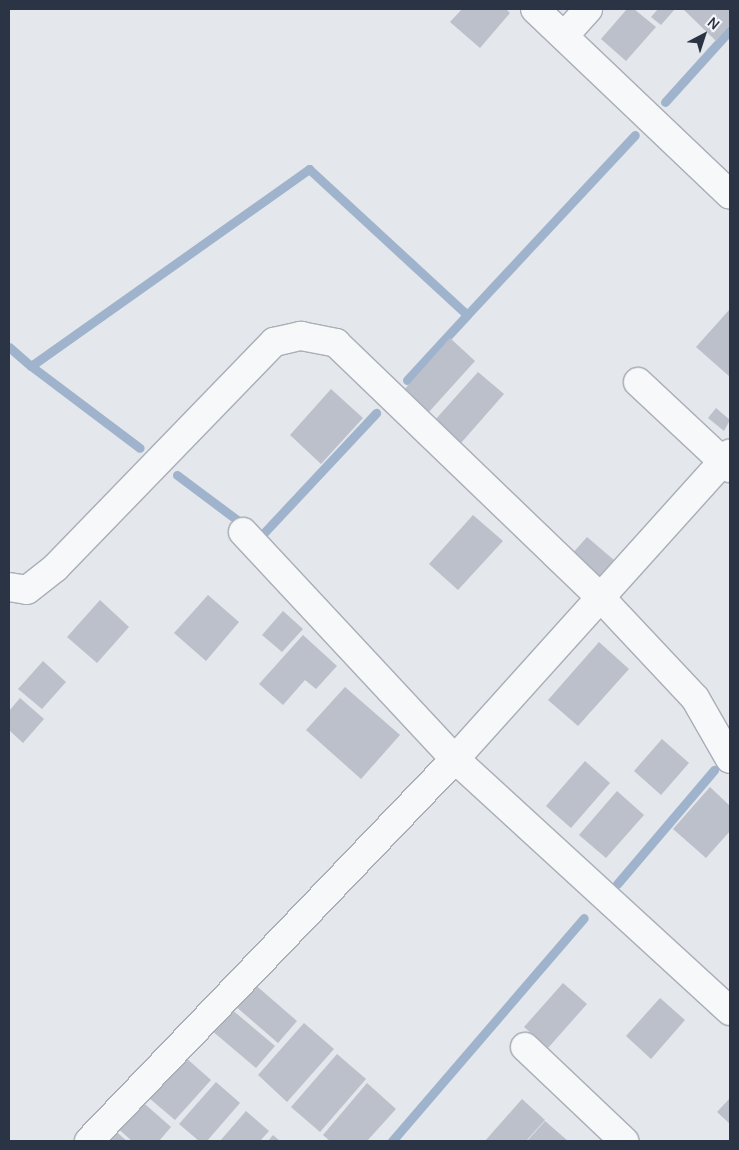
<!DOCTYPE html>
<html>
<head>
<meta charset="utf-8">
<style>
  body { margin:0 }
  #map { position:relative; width:739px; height:1150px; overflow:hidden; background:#e4e7ec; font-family:Manrope,sans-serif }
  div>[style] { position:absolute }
  .stream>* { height:9px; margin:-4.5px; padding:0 4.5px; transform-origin:4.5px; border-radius:4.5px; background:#9fb4cc }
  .building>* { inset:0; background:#bbc0ca }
  .roads { filter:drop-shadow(1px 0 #a9aeb7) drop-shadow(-1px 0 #a9aeb7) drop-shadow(0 1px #a9aeb7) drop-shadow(0 -1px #a9aeb7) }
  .street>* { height:28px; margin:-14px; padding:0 14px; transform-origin:14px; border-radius:14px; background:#f7f8fa }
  span { translate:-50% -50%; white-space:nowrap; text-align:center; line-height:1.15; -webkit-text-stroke:4px #f4f6f9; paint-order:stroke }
  .frame { position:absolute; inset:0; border:10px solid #2b3445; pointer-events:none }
  .north { position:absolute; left:679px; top:10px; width:50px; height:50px; -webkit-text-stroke:4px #f4f6f9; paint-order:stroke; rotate:40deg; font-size:14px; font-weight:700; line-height:20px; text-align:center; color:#2b3445 }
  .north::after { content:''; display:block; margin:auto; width:18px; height:22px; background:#2b3445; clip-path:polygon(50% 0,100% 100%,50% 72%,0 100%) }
</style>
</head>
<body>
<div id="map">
  <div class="stream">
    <i style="left:665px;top:102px;width:97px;rotate:-47.9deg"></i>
    <i style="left:9px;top:347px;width:29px;rotate:41deg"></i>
    <i style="left:31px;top:366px;width:341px;rotate:-35.3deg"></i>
    <i style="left:309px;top:169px;width:215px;rotate:42.7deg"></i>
    <i style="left:467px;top:315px;width:246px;rotate:-47deg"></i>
    <i style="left:31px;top:366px;width:136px;rotate:37deg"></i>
    <i style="left:407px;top:380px;width:88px;rotate:-47.3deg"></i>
    <i style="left:177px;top:475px;width:104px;rotate:36.8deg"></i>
    <i style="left:260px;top:537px;width:170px;rotate:-46.9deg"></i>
    <i style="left:617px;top:884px;width:150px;rotate:-49.6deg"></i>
    <i style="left:392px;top:1141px;width:294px;rotate:-49.3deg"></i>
  </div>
  <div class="building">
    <i style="clip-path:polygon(462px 9px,506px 9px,510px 13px,480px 48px,450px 22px)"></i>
    <i style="clip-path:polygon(627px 9px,634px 9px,656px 27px,626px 61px,601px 39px)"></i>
    <i style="clip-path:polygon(658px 9px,675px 9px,661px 25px,651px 17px)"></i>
    <i style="clip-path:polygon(683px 9px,730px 9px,730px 25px,716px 41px)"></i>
    <i style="clip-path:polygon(730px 309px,730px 377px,696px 347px)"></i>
    <i style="clip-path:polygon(450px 338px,475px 361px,428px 413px,403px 391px)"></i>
    <i style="clip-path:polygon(478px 372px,504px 394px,461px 443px,435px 420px)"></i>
    <i style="clip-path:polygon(331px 389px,363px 418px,321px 464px,290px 435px)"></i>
    <i style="clip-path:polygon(716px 408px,730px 420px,724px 431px,708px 418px)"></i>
    <i style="clip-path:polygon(473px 515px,503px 541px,458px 590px,429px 564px)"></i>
    <i style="clip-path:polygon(587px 537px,621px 566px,598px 592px,564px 563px)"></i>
    <i style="clip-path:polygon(208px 595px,239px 622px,206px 661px,174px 633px)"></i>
    <i style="clip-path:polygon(100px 600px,129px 627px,97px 663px,67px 637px)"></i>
    <i style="clip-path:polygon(283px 611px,303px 629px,282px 652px,262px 635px)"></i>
    <i style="clip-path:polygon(303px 635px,337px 666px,316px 689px,305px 680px,283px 705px,259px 684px)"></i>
    <i style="clip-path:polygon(599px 642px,629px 669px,578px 726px,548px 700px)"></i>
    <i style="clip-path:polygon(43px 661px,66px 682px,42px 709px,18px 689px)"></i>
    <i style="clip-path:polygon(345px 687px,400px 735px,361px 779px,306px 730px)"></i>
    <i style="clip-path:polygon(20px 698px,44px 719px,23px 743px,9px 730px,9px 711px)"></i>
    <i style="clip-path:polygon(662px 739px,689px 763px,661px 795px,634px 771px)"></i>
    <i style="clip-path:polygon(585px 761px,610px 783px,571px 828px,546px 806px)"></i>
    <i style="clip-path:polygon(710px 787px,730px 806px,730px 831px,706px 858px,673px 829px)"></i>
    <i style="clip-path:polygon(617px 791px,644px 815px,606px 858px,579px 835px)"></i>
    <i style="clip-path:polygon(253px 983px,297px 1021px,278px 1043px,234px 1005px)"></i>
    <i style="clip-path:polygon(563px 983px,587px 1004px,548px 1048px,524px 1027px)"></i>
    <i style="clip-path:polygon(660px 998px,685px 1020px,651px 1059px,626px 1036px)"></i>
    <i style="clip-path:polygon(230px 1008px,275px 1046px,256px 1068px,211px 1030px)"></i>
    <i style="clip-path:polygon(304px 1023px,334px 1049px,287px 1102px,258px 1075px)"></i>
    <i style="clip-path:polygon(337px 1054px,366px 1079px,320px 1132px,291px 1107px)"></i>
    <i style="clip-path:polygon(185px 1057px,211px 1080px,175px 1120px,149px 1098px)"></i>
    <i style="clip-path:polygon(216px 1082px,240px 1103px,207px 1141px,199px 1141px,179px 1124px)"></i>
    <i style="clip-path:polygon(367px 1083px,396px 1109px,367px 1141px,330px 1141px,323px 1135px)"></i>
    <i style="clip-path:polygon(138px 1098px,171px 1127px,159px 1141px,132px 1141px,114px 1125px)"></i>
    <i style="clip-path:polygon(730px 1098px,730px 1124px,717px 1112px)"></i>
    <i style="clip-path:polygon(522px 1099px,545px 1120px,526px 1141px,485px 1141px)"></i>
    <i style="clip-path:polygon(246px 1111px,269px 1131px,260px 1141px,220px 1141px)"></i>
    <i style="clip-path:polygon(545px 1121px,568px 1141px,527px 1141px)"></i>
    <i style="clip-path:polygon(114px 1130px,127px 1141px,104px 1141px)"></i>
    <i style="clip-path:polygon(273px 1135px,280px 1141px,268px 1141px)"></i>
  </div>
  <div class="roads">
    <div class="street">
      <i style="left:535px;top:9px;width:269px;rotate:43.6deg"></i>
      <i style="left:564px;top:36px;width:36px;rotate:-48deg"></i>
      <i style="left:638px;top:382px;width:126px;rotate:43.1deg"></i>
      <i style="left:243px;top:532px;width:311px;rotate:47deg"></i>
      <i style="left:455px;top:759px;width:373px;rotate:42.5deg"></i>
      <i style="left:9px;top:587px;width:18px;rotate:9deg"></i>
      <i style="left:27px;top:590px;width:36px;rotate:-38deg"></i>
      <i style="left:55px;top:568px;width:315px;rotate:-45.9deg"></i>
      <i style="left:274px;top:342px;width:28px;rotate:-13deg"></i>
      <i style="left:301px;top:336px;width:36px;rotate:11deg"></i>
      <i style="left:336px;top:343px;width:368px;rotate:43.9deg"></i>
      <i style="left:601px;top:598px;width:137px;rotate:46.8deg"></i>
      <i style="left:695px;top:698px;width:70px;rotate:60.2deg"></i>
      <i style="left:525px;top:1047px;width:137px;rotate:43.5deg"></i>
      <i style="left:89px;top:1141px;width:529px;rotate:-46.23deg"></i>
      <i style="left:455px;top:759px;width:411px;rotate:-48deg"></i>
    </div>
  </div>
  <div class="frame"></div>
  <div class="north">N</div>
</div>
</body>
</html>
